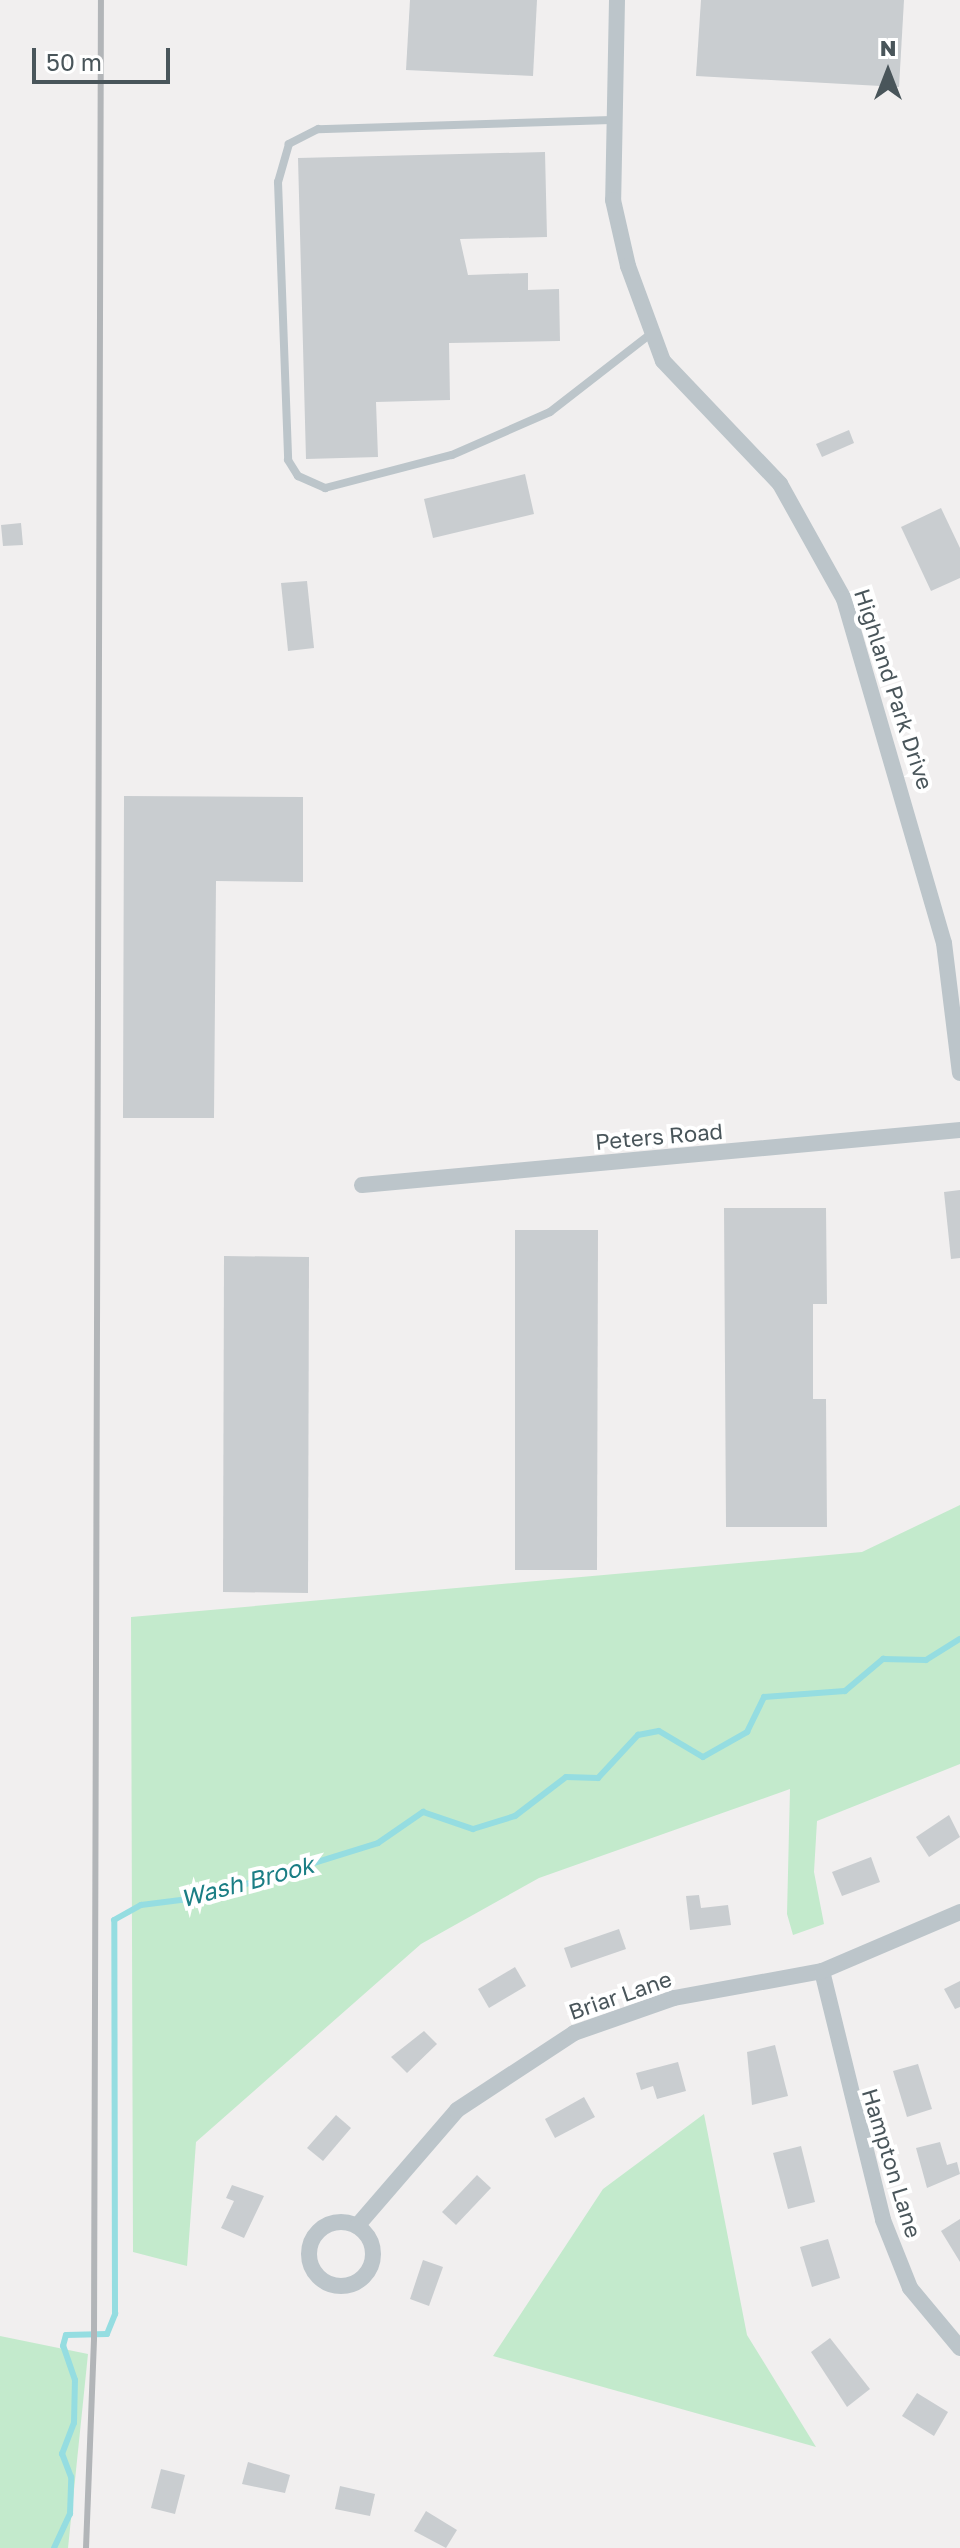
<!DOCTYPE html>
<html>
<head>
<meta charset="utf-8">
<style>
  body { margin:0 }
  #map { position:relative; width:960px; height:2548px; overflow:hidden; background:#f1efef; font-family:"Golos Text",sans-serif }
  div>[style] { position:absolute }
  .green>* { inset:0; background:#c3eacc }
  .stream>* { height:6px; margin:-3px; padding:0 3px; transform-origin:3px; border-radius:3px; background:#95dde1 }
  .building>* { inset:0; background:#c9cdd0 }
  .service>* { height:8px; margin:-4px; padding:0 4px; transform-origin:4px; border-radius:4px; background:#bcc5ca }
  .minor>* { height:16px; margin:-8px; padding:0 8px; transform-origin:8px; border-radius:8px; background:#bcc5ca }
  .minor>.ring { margin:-8px; padding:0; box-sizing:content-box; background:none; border:16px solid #bcc5ca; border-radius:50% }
  .rail>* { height:6px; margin:-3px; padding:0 3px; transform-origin:3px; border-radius:3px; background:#b2b5b8 }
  span { translate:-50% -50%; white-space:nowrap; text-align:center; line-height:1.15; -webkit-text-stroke:8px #fff; paint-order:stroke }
  .street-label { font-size:22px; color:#49555a }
  .water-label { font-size:24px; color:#1b7e85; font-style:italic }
  .north { position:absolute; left:848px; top:32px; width:80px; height:80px; -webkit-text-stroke:6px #fff; paint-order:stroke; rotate:0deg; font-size:22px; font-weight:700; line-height:32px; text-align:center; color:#49555a }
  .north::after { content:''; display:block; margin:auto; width:28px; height:36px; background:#49555a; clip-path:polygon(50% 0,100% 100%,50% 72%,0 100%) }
  .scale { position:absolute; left:32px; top:48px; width:138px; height:36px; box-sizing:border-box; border:4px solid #49555a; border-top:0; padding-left:10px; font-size:24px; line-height:28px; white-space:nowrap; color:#49555a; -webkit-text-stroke:6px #fff; paint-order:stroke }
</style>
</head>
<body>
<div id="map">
  <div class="green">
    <i style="clip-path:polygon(960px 1505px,960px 1764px,817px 1821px,814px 1872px,824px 1924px,793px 1935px,787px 1914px,790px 1789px,539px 1878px,421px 1944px,196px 2142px,187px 2266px,133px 2252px,131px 1617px,862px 1552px)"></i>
    <i style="clip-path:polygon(704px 2114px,747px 2335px,816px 2447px,493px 2356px,603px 2189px)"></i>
    <i style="clip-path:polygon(0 2336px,88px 2354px,68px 2548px,0 2548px)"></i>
  </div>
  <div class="stream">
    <i style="left:54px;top:2548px;width:38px;rotate:-65deg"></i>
    <i style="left:70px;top:2514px;width:37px;rotate:-88deg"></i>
    <i style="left:71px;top:2477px;width:25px;rotate:-111deg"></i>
    <i style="left:62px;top:2454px;width:33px;rotate:-69deg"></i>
    <i style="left:74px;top:2423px;width:43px;rotate:-88.7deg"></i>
    <i style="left:75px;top:2380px;width:36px;rotate:-109deg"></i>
    <i style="left:63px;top:2346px;width:11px;rotate:-75deg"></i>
    <i style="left:66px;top:2335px;width:41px;rotate:-1.4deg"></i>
    <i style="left:107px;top:2334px;width:22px;rotate:-68deg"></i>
    <i style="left:115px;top:2314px;width:394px;rotate:-90.1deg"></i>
    <i style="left:114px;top:1920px;width:31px;rotate:-29deg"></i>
    <i style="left:141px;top:1905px;width:64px;rotate:-7.2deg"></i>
    <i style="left:204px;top:1897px;width:182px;rotate:-17.2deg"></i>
    <i style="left:378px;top:1843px;width:55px;rotate:-34.6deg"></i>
    <i style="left:423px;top:1812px;width:53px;rotate:18.8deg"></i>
    <i style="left:473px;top:1829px;width:44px;rotate:-17.2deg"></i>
    <i style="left:515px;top:1816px;width:64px;rotate:-37.4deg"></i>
    <i style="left:566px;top:1777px;width:32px;rotate:2deg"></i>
    <i style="left:598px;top:1778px;width:59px;rotate:-47.1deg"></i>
    <i style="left:638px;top:1735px;width:21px;rotate:-11deg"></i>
    <i style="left:659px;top:1731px;width:51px;rotate:30.6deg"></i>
    <i style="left:703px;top:1757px;width:51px;rotate:-29.6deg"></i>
    <i style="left:747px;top:1732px;width:39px;rotate:-64deg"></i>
    <i style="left:764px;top:1697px;width:81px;rotate:-4.2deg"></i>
    <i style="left:845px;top:1691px;width:50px;rotate:-40.1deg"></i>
    <i style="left:883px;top:1659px;width:43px;rotate:1.3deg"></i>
    <i style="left:926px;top:1660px;width:40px;rotate:-32deg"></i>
  </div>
  <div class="building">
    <i style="clip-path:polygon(410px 0,537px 0,533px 76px,406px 70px)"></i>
    <i style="clip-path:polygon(701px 0,904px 0,899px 87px,696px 76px)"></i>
    <i style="clip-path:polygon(545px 152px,547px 237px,460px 239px,468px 275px,528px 273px,528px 290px,559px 289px,560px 341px,449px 343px,450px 400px,376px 402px,378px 457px,306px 459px,298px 158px)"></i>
    <i style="clip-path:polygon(849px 430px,854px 443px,822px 457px,816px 444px)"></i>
    <i style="clip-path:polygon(525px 474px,534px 514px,433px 538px,424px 499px)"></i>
    <i style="clip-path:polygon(941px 508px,960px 548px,960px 578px,931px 591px,901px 527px)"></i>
    <i style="clip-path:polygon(21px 523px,23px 545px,3px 546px,1px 525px)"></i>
    <i style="clip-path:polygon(307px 581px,314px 648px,288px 651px,281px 583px)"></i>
    <i style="clip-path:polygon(124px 796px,303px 797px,303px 882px,216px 881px,214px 1118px,123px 1118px)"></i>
    <i style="clip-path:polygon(960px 1190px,960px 1258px,951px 1259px,944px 1192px)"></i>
    <i style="clip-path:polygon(724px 1208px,826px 1208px,827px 1304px,813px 1304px,813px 1399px,826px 1399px,827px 1527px,726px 1527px)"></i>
    <i style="clip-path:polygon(515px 1230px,598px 1230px,597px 1570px,515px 1570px)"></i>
    <i style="clip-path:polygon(224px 1256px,309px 1257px,308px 1593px,223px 1592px)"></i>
    <i style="clip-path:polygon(949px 1815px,960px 1837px,929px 1857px,916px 1837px)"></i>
    <i style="clip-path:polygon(871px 1857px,880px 1882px,842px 1896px,832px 1872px)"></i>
    <i style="clip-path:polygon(699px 1895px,701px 1908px,728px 1905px,731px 1925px,690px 1930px,686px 1896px)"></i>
    <i style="clip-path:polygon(619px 1929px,626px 1949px,571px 1968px,564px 1948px)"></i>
    <i style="clip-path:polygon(515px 1967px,526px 1986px,489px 2008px,478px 1989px)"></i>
    <i style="clip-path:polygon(960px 1981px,960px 2007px,955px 2009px,944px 1989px)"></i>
    <i style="clip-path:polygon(424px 2031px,437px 2044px,407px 2073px,391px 2057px)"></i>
    <i style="clip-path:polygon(775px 2045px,788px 2096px,752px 2105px,747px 2052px)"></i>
    <i style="clip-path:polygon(678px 2062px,686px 2091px,657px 2099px,653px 2086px,641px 2090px,636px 2073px)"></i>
    <i style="clip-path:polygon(918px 2064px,932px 2109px,907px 2117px,893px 2071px)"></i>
    <i style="clip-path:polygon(584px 2097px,595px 2117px,555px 2138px,545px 2119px)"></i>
    <i style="clip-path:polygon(336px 2115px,351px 2128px,323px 2161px,307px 2148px)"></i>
    <i style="clip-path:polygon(940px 2142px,947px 2165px,957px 2162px,960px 2174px,927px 2188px,916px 2148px)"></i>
    <i style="clip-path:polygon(801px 2146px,815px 2202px,788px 2209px,773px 2153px)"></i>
    <i style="clip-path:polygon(477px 2175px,491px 2188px,456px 2225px,442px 2212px)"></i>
    <i style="clip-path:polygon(232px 2185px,264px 2196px,244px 2238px,221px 2228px,234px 2201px,226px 2198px)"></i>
    <i style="clip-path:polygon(960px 2219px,960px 2262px,941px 2231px)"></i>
    <i style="clip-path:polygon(828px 2239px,840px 2278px,812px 2287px,800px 2247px)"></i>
    <i style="clip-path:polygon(423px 2260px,443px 2267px,429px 2306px,410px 2299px)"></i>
    <i style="clip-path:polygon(830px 2338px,870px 2389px,847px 2407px,811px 2352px)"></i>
    <i style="clip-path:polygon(917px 2393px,948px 2412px,934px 2436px,902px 2416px)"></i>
    <i style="clip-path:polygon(248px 2462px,290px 2475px,285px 2493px,242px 2484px)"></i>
    <i style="clip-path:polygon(161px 2469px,185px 2475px,175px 2514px,151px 2508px)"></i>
    <i style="clip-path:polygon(340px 2486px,375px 2494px,370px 2516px,335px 2509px)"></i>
    <i style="clip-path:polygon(426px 2511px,457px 2530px,446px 2548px,414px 2531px)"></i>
  </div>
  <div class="service">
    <i style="left:611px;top:120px;width:293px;rotate:178.2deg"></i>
    <i style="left:318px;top:129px;width:33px;rotate:153deg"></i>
    <i style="left:289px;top:144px;width:40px;rotate:106deg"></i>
    <i style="left:278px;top:182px;width:278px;rotate:87.9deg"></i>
    <i style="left:288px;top:460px;width:19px;rotate:58deg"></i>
    <i style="left:298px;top:476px;width:30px;rotate:24deg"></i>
    <i style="left:325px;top:488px;width:131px;rotate:-14.6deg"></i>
    <i style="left:452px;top:455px;width:107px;rotate:-23.7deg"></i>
    <i style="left:550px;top:412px;width:129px;rotate:-37.8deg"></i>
  </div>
  <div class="minor">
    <i style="left:617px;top:0;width:200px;rotate:91.1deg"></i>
    <i style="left:613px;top:200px;width:68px;rotate:77.2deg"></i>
    <i style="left:628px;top:266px;width:101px;rotate:69.8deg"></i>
    <i style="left:663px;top:361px;width:170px;rotate:46.4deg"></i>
    <i style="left:780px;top:484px;width:132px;rotate:60.9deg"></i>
    <i style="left:844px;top:599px;width:358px;rotate:73.8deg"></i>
    <i style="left:944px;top:943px;width:131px;rotate:83deg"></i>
    <i style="left:362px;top:1185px;width:601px;rotate:-5.25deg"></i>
    <i style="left:822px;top:1971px;width:256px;rotate:76.2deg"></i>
    <i style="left:883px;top:2220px;width:73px;rotate:68.3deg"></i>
    <i style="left:910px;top:2288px;width:78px;rotate:50.2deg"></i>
    <i class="ring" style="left:309px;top:2222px;width:48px;height:48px"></i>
    <i style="left:357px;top:2226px;width:153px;rotate:-49.2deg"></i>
    <i style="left:457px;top:2110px;width:140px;rotate:-33.3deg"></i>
    <i style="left:574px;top:2033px;width:106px;rotate:-19.3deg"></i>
    <i style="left:674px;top:1998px;width:150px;rotate:-10.3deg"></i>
    <i style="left:822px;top:1971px;width:150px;rotate:-23.1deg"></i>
  </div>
  <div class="rail">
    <i style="left:86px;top:2548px;width:209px;rotate:-87.8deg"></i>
    <i style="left:94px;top:2339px;width:2339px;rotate:-89.83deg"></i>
  </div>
  <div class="street-label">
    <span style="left:894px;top:689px;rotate:72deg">Highland Park Drive</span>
    <span style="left:659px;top:1136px;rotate:-5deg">Peters Road</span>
    <span style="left:620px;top:1995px;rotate:-19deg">Briar Lane</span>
    <span style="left:892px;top:2163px;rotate:73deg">Hampton Lane</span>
  </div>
  <div class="water-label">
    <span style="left:247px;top:1881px;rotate:-15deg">Wash Brook</span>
  </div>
  <div class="north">N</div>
  <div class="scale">50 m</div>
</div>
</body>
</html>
